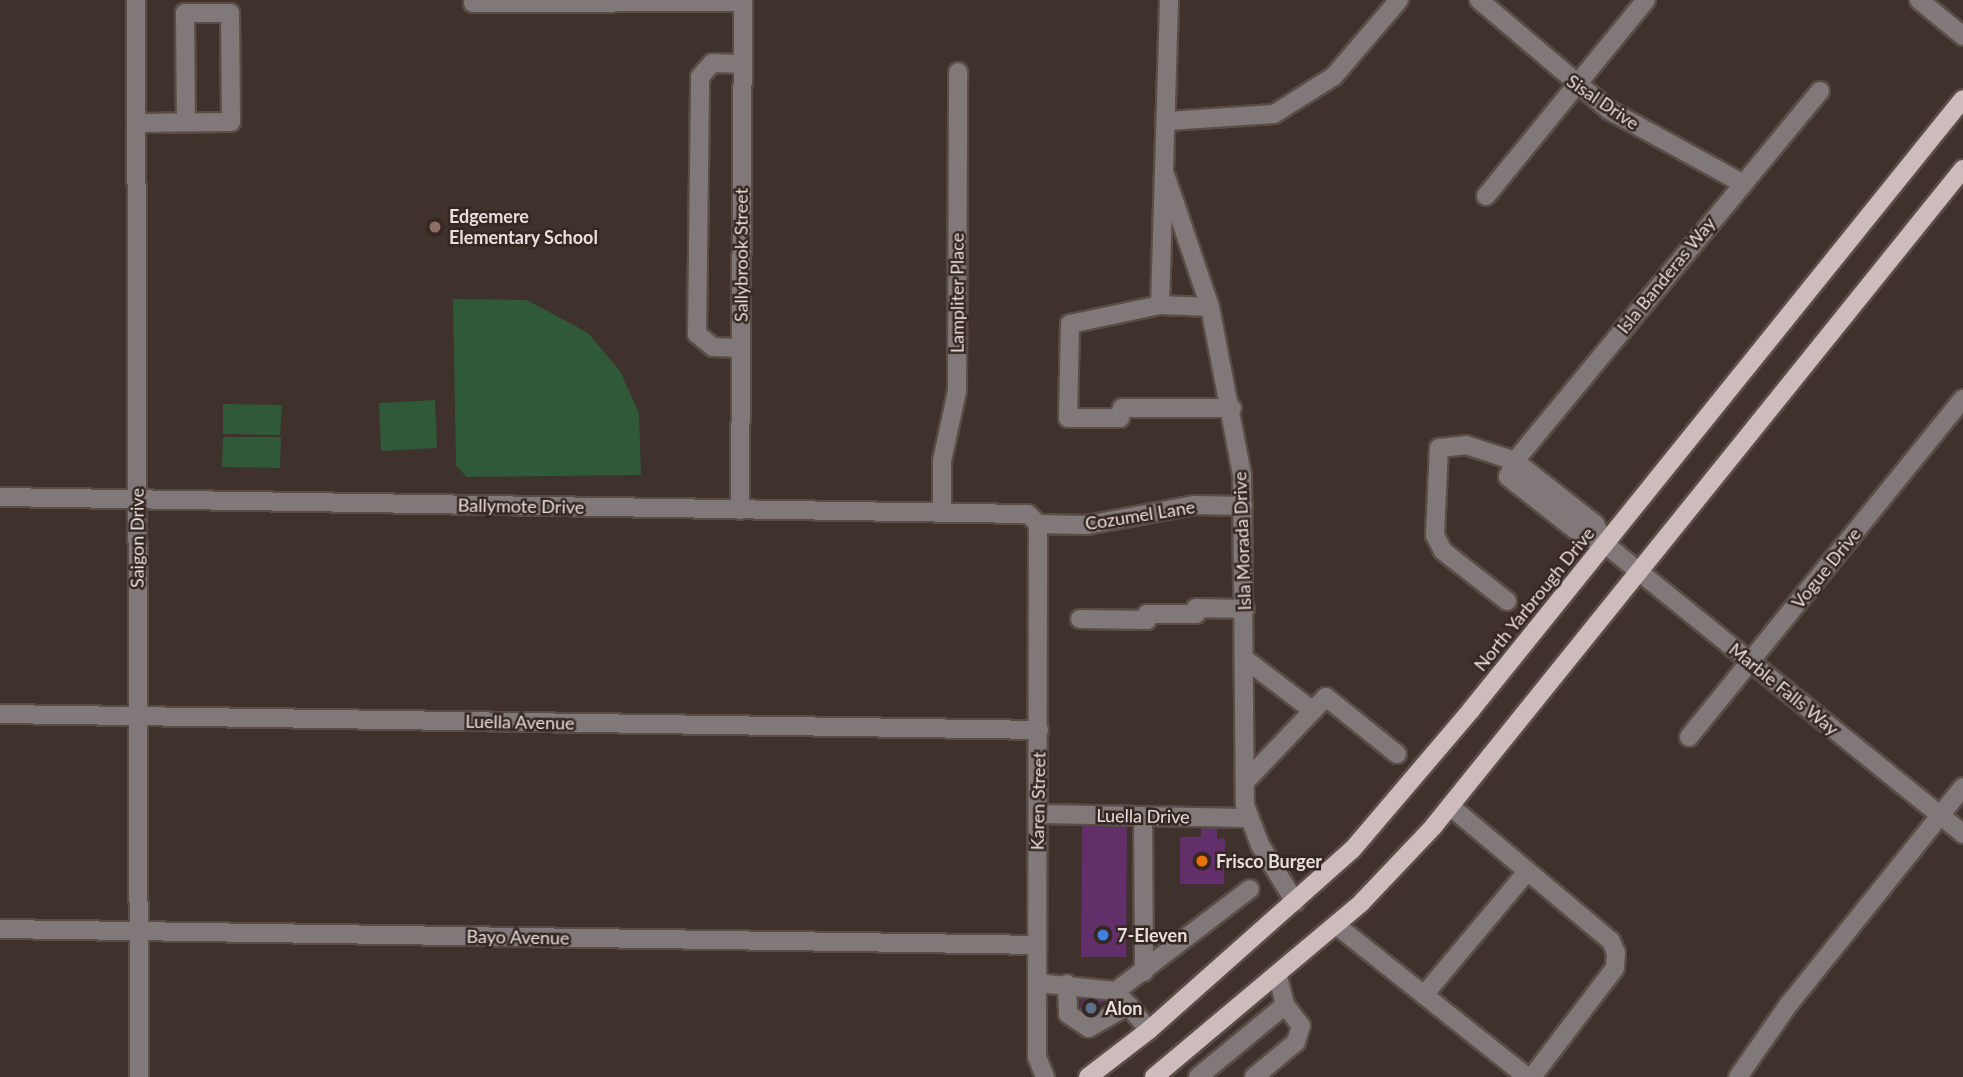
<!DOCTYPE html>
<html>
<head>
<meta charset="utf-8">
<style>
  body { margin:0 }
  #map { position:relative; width:1963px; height:1077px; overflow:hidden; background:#3f312b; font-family:Lato,sans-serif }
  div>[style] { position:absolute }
  .green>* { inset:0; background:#2f5939 }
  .building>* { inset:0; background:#622f6a }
  .roads { filter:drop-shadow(2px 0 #5a4d47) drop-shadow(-2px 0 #5a4d47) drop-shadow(0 2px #5a4d47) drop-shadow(0 -2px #5a4d47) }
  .minor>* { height:18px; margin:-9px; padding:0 9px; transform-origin:9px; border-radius:9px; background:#817979 }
  .major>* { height:18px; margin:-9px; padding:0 9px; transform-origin:9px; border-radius:9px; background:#cebcbc }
  .dots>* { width:19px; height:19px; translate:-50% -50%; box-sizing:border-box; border:4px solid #352721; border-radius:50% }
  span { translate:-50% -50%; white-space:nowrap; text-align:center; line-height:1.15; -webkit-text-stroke:5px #352721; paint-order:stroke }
  .street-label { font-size:18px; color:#e8dedb }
  .poi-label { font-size:18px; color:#e8dedb; font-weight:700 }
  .left { translate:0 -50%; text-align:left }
</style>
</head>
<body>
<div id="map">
  <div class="green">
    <i style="clip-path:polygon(453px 299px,527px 300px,588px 333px,620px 371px,639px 413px,641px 475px,467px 477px,456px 466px)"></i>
    <i style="clip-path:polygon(435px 400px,437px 448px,381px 451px,379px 403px)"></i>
    <i style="clip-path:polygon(223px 404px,282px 405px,280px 435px,223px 434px)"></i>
    <i style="clip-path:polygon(223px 437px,281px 437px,280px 468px,222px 467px)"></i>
  </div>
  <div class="building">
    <i style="clip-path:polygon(1082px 826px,1127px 827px,1126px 957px,1081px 957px)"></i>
    <i style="clip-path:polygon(1201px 828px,1217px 829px,1217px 839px,1225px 838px,1224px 884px,1180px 884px,1180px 837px,1201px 837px)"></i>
    <i style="clip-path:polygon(1082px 999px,1104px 1001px,1089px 1015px,1080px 1008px)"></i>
  </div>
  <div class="roads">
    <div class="minor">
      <i style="left:136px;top:0;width:1077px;rotate:89.84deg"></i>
      <i style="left:1479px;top:0;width:170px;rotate:40.2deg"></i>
      <i style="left:1609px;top:110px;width:152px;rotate:28.8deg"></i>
      <i style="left:1919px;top:0;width:57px;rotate:39.3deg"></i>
      <i style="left:473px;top:3px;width:270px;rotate:-0.2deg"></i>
      <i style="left:1820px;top:91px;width:480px;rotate:129.5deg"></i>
      <i style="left:1515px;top:461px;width:17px;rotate:114deg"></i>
      <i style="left:1508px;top:477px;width:95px;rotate:38.2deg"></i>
      <i style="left:1583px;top:536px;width:23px;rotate:20deg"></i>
      <i style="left:1605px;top:544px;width:461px;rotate:39deg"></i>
      <i style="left:1168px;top:121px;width:106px;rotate:-3.8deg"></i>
      <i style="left:1274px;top:114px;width:71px;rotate:-32.3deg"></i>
      <i style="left:1334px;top:76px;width:100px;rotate:-49.5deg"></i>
      <i style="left:136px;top:123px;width:95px;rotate:-0.6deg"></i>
      <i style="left:231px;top:122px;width:109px;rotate:-90.5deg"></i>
      <i style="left:230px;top:13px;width:45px;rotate:180deg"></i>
      <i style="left:185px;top:13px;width:109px;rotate:89.5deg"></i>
      <i style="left:1166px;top:177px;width:137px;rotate:71.3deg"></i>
      <i style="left:1210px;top:307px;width:171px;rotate:79.2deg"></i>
      <i style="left:1242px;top:475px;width:330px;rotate:89.5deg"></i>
      <i style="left:1245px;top:805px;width:43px;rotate:69.4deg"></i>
      <i style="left:1260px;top:845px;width:67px;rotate:58.4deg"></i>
      <i style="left:1486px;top:196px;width:253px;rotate:-50.8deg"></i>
      <i style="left:1160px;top:305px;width:305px;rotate:-88.3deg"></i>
      <i style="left:1210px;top:307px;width:50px;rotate:-177.7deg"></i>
      <i style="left:1160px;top:305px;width:92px;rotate:168.1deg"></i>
      <i style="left:1070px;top:324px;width:94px;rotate:91.2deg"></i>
      <i style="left:1068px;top:418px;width:52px"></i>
      <i style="left:1120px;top:418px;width:10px;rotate:-79deg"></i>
      <i style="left:1122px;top:408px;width:110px"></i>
      <i style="left:741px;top:348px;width:28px;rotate:-178deg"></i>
      <i style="left:713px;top:347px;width:21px;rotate:-141deg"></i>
      <i style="left:697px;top:334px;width:257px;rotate:-89.3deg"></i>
      <i style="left:700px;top:77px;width:18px;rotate:-49deg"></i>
      <i style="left:712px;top:63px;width:30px;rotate:2deg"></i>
      <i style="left:0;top:497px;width:1028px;rotate:0.95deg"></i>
      <i style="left:1028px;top:514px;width:14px;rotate:45deg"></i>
      <i style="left:740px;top:510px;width:510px;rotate:-89.66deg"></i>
      <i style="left:942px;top:513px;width:52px;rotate:-90deg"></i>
      <i style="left:942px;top:461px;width:72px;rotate:-77.9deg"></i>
      <i style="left:957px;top:391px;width:319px;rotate:-89.8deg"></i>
      <i style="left:1038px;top:524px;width:533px;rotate:90.11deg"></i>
      <i style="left:1037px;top:1057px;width:22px;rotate:68deg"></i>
      <i style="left:1038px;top:524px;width:49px;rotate:1.2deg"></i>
      <i style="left:1087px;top:525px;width:110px;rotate:-10.5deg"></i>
      <i style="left:1195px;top:505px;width:48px;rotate:1.2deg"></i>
      <i style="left:1507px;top:601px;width:81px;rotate:-142deg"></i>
      <i style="left:1443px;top:551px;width:18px;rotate:-117deg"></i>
      <i style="left:1435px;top:535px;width:87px;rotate:-87.4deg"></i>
      <i style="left:1439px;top:448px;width:27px;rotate:-6deg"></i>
      <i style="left:1466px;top:445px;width:52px;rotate:18.1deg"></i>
      <i style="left:1515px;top:461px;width:102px;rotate:38.2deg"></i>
      <i style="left:1595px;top:524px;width:22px;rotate:63deg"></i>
      <i style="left:1080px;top:619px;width:67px;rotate:0.9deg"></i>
      <i style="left:1147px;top:620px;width:6px;rotate:-90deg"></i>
      <i style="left:1147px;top:614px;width:49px"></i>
      <i style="left:1196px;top:614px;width:6px;rotate:-90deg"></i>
      <i style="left:1196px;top:608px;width:49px;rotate:1.2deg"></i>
      <i style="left:1245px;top:659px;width:84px;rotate:37.3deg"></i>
      <i style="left:0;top:714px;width:1039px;rotate:0.88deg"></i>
      <i style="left:1689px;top:737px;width:435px;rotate:-51deg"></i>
      <i style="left:1245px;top:782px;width:117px;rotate:-46.4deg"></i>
      <i style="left:1326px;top:697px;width:91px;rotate:38.8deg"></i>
      <i style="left:1450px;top:806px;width:210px;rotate:40deg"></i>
      <i style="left:1611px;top:941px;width:13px;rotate:67deg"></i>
      <i style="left:1616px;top:953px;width:15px;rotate:94deg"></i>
      <i style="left:1615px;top:968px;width:137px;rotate:127.3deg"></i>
      <i style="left:1038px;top:814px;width:211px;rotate:1.1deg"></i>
      <i style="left:1143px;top:816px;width:156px;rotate:89.6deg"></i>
      <i style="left:1336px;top:925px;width:244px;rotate:38.5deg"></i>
      <i style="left:0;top:929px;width:1037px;rotate:0.88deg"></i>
      <i style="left:1037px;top:983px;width:79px;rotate:5.8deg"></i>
      <i style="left:1116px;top:991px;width:51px;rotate:49.8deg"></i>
      <i style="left:1067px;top:984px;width:30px;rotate:88deg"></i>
      <i style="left:1068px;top:1014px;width:25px;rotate:34deg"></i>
      <i style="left:1089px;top:1028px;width:46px;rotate:-29.9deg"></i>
      <i style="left:1116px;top:991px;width:168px;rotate:-37.3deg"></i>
      <i style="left:1424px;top:995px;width:158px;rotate:-50.1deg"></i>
      <i style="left:1198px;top:1077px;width:113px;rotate:-39.6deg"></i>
      <i style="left:1285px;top:1005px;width:30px;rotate:-104deg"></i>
      <i style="left:1254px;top:1077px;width:55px;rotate:-39.8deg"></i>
      <i style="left:1296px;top:1042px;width:17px;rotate:-73deg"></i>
      <i style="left:1301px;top:1026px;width:26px;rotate:-127deg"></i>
      <i style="left:1738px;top:1077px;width:89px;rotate:-55.1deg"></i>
      <i style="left:1789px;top:1004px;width:278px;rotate:-51.3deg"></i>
    </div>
    <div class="major">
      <i style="left:1088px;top:1077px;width:77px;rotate:-37.6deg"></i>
      <i style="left:1149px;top:1030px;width:271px;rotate:-41.6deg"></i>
      <i style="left:1352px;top:850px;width:184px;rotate:-49.6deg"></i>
      <i style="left:1471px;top:710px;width:784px;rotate:-51.16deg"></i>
      <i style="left:1154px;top:1077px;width:270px;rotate:-40deg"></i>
      <i style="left:1361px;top:903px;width:105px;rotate:-46.5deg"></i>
      <i style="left:1433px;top:827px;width:845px;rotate:-51.15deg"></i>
    </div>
  </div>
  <div class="dots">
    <i style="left:435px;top:227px;background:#8d6e63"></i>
    <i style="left:1202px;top:861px;background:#e8710a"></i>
    <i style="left:1103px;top:935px;background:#3f7fe0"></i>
    <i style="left:1091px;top:1008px;background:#5c6f8a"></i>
  </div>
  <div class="street-label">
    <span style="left:1603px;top:102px;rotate:34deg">Sisal Drive</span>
    <span style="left:741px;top:255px;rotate:-90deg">Sallybrook Street</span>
    <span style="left:1666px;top:275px;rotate:-51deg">Isla Banderas Way</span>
    <span style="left:957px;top:293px;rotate:-90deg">Lampliter Place</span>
    <span style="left:521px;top:506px;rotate:1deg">Ballymote Drive</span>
    <span style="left:1140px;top:515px;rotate:-9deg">Cozumel Lane</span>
    <span style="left:137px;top:538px;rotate:-90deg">Saigon Drive</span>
    <span style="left:1242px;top:541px;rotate:-92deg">Isla Morada Drive</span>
    <span style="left:1826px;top:568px;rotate:-51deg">Vogue Drive</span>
    <span style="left:1534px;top:599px;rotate:-51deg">North Yarbrough Drive</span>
    <span style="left:1784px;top:689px;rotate:39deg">Marble Falls Way</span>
    <span style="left:520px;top:722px;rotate:1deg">Luella Avenue</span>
    <span style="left:1038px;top:801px;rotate:-89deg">Karen Street</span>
    <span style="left:1143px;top:816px;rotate:1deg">Luella Drive</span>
    <span style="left:518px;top:937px;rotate:1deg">Bayo Avenue</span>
  </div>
  <div class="poi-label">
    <span class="left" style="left:449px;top:227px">Edgemere<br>Elementary School</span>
    <span class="left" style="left:1216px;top:861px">Frisco Burger</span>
    <span class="left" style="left:1117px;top:935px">7-Eleven</span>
    <span class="left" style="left:1105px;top:1008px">Alon</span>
  </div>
</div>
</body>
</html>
